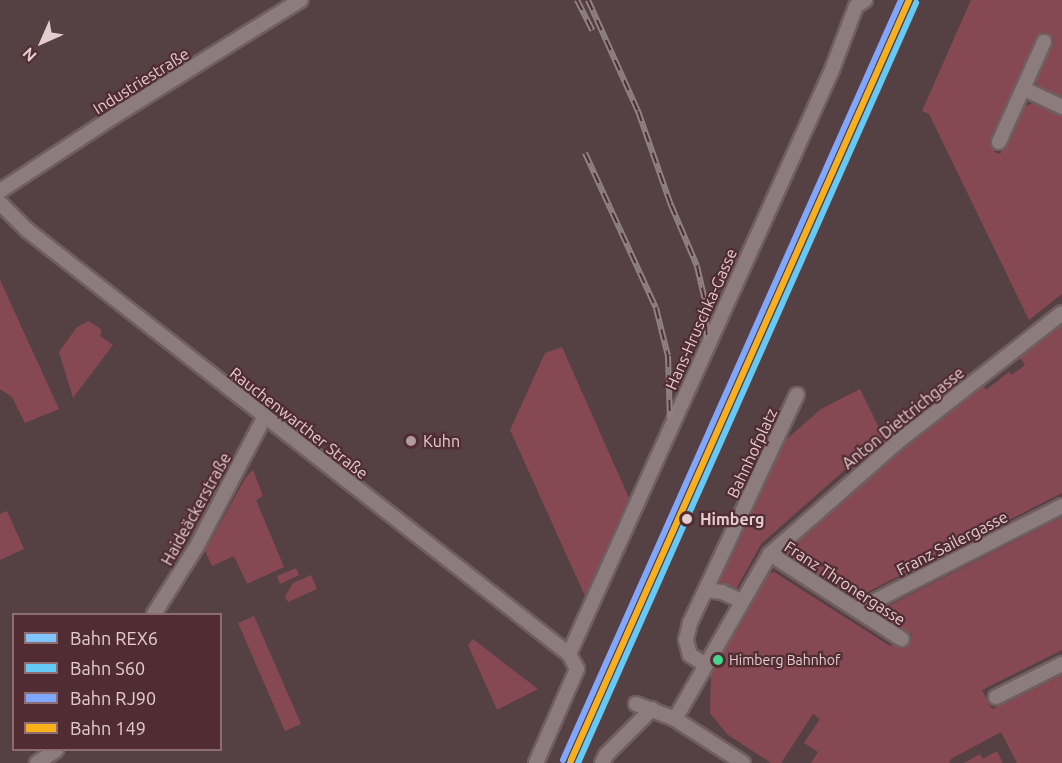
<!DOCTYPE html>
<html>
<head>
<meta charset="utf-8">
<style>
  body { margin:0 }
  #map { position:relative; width:1062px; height:763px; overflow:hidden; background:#554043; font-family:Ubuntu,sans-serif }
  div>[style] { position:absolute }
  .green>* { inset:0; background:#864953 }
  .roads { filter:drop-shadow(2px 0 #705e61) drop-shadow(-2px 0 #705e61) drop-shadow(0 2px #705e61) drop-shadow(0 -2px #705e61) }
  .minor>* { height:14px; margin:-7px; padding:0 7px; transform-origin:7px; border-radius:7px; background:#8c7c7e }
  .rail>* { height:6px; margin-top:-3px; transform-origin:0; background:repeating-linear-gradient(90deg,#512d33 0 11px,#908184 0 22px); box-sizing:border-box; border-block:2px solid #908184 }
  .rail-1>* { height:6px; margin:-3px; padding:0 3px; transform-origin:3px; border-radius:3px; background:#80c4ff }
  .rail-2>* { height:6px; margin:-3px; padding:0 3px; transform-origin:3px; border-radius:3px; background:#65c9f6 }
  .rail-3>* { height:6px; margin:-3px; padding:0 3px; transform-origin:3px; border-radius:3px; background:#80a7ff }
  .rail-4>* { height:6px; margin:-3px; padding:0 3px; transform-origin:3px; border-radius:3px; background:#f9af1a }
  .dots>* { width:16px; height:16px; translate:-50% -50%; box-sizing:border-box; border:3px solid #512d33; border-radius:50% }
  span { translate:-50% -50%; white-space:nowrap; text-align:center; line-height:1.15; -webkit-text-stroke:4.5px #512d33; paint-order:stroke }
  .bus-label { font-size:14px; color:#e4cccf }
  .left { translate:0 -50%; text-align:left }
  .street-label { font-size:16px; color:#e4cccf }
  .poi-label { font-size:16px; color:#e4cccf }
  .stop-label { font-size:16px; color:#e4cccf; font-weight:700 }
  .legend { position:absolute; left:12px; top:613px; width:210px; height:138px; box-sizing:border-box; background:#512d33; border:2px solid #8c6d71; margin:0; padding:8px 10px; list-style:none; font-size:18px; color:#e4cccf }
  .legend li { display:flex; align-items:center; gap:12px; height:30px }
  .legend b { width:30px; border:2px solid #8c6d71 }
  .north { position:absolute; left:12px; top:12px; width:60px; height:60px; -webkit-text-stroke:4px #512d33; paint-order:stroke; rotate:225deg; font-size:16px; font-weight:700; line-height:24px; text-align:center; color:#e4cccf }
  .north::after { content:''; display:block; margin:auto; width:21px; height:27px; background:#e4cccf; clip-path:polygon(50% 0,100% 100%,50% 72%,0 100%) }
</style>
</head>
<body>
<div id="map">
  <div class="green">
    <i style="clip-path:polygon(971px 0,1062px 0,1062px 100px,1039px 89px,1035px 80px,1054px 40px,1040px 33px,991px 142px,997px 145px,994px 152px,1000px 154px,1024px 106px,1035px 103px,1062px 115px,1062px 294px,1029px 320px,929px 114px,922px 111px)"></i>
    <i style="clip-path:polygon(0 280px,59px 409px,25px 423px,12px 397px,0 389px)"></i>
    <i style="clip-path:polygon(89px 321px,102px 330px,100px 336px,113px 345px,73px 398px,59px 352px,77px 327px)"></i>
    <i style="clip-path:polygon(1062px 322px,1062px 493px,854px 599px,787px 555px,787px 548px,874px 472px,983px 385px,986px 390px,1009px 372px,1012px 375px,1025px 365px,1019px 357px)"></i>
    <i style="clip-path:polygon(562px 347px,629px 498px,585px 596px,510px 430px,545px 353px)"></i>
    <i style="clip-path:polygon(860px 389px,883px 436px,761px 544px,736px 589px,717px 580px,780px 445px,821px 409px)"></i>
    <i style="clip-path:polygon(253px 470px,263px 496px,256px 500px,284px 567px,247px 584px,234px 556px,212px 566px,205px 551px,246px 477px)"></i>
    <i style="clip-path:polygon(7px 511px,24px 549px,0 560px,0 514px)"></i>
    <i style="clip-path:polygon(1062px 517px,1062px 650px,982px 690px,992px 709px,1062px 673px,1062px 763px,1017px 763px,1001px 732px,951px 759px,949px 763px,811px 763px,818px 752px,804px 743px,820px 719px,813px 714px,781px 763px,771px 763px,727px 734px,710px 713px,711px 673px,769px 574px,774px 572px,890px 646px,912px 635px,880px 614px,880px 610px)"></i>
    <i style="clip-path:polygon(296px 568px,299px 575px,280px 584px,277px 576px)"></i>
    <i style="clip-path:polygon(311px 575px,317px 589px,288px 602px,285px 597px,293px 583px)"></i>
    <i style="clip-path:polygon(254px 616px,301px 724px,285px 731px,238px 623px)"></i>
    <i style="clip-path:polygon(473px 639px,538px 689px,497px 710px,468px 645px)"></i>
    <i style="clip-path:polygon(997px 751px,1003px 763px,964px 763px,980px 754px,983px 759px)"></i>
  </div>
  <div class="roads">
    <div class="minor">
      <i style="left:1024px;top:89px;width:42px;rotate:25.3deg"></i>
      <i style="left:999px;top:142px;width:110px;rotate:-65.8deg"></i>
      <i style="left:0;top:191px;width:148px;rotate:-33.2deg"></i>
      <i style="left:124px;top:110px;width:208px;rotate:-31.9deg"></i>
      <i style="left:0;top:203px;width:38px;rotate:45deg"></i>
      <i style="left:27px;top:230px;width:688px;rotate:38.04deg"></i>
      <i style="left:569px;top:654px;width:17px;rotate:62deg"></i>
      <i style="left:577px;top:669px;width:103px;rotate:113.6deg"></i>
      <i style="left:770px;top:554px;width:157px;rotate:32.8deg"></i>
      <i style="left:706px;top:590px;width:16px;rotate:7deg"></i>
      <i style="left:722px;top:592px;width:21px;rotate:25deg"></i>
      <i style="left:857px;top:610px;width:230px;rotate:-26.9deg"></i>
      <i style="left:154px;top:614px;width:80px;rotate:-57.7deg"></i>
      <i style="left:197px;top:546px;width:144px;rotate:-62.4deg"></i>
      <i style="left:569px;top:654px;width:640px;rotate:-65.76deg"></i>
      <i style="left:832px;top:70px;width:68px;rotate:-69.4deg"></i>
      <i style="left:856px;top:6px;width:11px;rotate:-34deg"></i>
      <i style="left:706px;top:665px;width:19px;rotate:-148deg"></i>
      <i style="left:690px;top:655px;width:16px;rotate:-105deg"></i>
      <i style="left:686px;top:640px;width:17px;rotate:-77deg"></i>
      <i style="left:690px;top:623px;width:252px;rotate:-64.9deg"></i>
      <i style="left:996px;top:697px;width:74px;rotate:-26.6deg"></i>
      <i style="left:636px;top:704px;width:42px;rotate:21deg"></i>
      <i style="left:675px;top:719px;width:81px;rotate:32.9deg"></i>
      <i style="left:675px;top:719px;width:190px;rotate:-60.1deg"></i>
      <i style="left:770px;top:554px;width:167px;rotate:-41.3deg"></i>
      <i style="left:895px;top:444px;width:212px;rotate:-38.1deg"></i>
      <i style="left:37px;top:763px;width:23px;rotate:-34deg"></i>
      <i style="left:602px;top:763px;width:9px;rotate:-63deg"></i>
      <i style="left:606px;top:755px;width:65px;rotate:-45deg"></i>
    </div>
  </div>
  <div class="rail">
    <i style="left:577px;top:0;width:34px;rotate:63deg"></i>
    <i style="left:588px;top:0;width:122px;rotate:65.8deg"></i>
    <i style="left:638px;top:111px;width:100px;rotate:70.7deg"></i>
    <i style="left:671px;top:205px;width:66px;rotate:66.9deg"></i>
    <i style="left:697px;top:266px;width:37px;rotate:77deg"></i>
    <i style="left:705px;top:302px;width:37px;rotate:87deg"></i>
    <i style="left:585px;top:153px;width:170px;rotate:65.4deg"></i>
    <i style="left:656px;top:308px;width:49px;rotate:76deg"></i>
    <i style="left:668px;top:356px;width:62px;rotate:88.2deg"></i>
  </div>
  <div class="rail-1">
    <i style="left:570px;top:763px;width:835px;rotate:-66.04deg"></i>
  </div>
  <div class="rail-2">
    <i style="left:578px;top:763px;width:832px;rotate:-66.02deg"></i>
  </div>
  <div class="rail-3">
    <i style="left:563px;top:760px;width:832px;rotate:-66.02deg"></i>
  </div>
  <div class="rail-4">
    <i style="left:571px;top:760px;width:832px;rotate:-66.02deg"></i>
  </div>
  <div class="dots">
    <i style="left:411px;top:441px;background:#b29b9e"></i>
    <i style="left:687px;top:519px;background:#e4cccf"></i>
    <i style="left:718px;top:660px;background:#46d78d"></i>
  </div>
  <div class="bus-label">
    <span class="left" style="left:729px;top:660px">Himberg Bahnhof</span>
  </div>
  <div class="street-label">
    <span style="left:141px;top:81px;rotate:-32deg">Industriestraße</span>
    <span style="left:701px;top:319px;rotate:-66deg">Hans-Hruschka-Gasse</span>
    <span style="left:903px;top:418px;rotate:-39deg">Anton Diettrichgasse</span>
    <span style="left:299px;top:423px;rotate:38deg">Rauchenwarther Straße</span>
    <span style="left:752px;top:453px;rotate:-65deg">Bahnhofplatz</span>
    <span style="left:196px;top:509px;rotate:-61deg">Haideäckerstraße</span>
    <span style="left:952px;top:543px;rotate:-27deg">Franz Sailergasse</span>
    <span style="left:845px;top:583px;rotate:33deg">Franz Thronergasse</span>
  </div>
  <div class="poi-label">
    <span class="left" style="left:423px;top:441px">Kuhn</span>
  </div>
  <div class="stop-label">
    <span class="left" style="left:700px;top:519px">Himberg</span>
  </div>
  <ul class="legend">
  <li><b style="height:8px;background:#80c4ff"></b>Bahn REX6</li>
  <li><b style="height:8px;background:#65c9f6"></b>Bahn S60</li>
  <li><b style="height:8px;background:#80a7ff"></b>Bahn RJ90</li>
  <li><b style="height:8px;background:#f9af1a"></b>Bahn 149</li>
  </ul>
  <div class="north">N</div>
</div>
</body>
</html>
